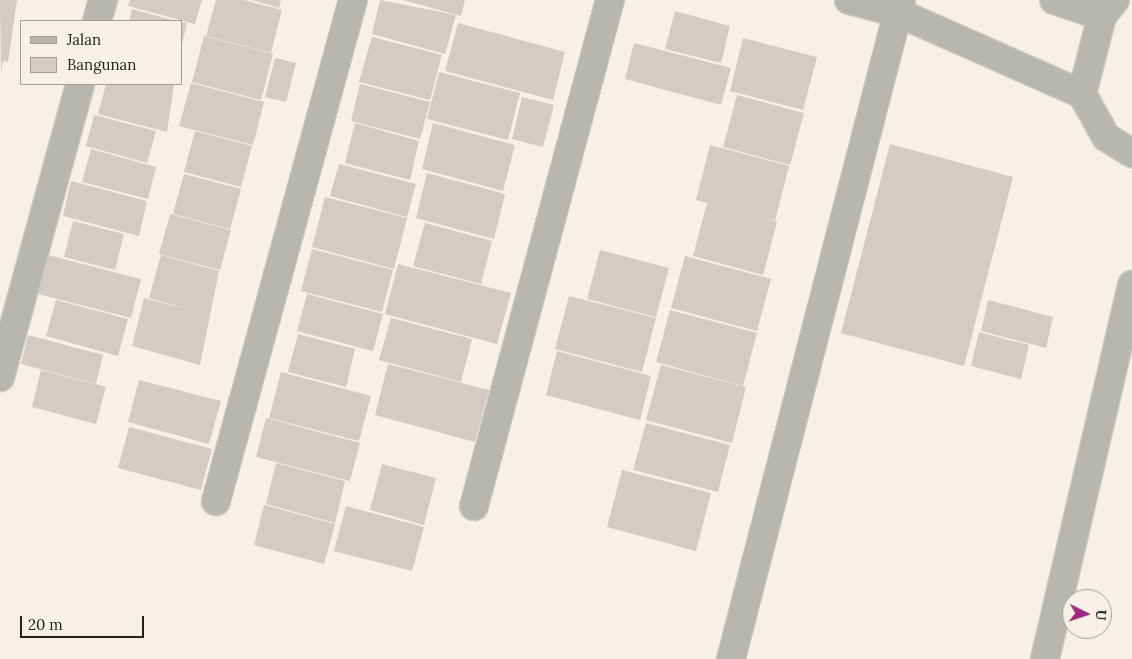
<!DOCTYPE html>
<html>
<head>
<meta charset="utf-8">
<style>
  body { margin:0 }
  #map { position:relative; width:1132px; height:659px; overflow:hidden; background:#f6f0e7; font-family:Lora,serif }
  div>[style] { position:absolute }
  .building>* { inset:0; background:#d5cac5 }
  .roads { filter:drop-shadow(1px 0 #d0cbc3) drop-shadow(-1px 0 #d0cbc3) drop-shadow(0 1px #d0cbc3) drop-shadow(0 -1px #d0cbc3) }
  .minor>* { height:28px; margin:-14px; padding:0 14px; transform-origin:14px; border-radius:14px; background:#b7b6b1 }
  span { translate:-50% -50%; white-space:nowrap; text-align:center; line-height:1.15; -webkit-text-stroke:4px #f6f0e7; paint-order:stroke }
  .legend { position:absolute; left:20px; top:20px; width:162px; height:65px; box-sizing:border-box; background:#f6f0e7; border:1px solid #a29e97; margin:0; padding:6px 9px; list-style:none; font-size:15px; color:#24221e }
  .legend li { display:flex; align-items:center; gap:10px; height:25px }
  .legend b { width:25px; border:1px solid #a29e97 }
  .north { position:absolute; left:1062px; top:589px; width:50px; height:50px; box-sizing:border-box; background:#f6f0e7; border:1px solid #a29e97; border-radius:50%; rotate:94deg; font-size:14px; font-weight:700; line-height:20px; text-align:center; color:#24221e }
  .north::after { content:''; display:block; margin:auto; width:18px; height:22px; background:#a02880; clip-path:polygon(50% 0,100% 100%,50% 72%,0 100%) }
  .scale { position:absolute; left:20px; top:616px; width:124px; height:22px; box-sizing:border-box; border:2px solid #24221e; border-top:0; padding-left:6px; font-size:15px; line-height:18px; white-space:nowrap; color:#24221e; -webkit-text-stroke:4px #f6f0e7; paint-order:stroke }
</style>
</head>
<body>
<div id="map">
  <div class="building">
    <i style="clip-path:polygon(0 0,17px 0,8px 62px,3px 61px,1px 73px)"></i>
    <i style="clip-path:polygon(130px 0,202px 0,195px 24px,128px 6px)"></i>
    <i style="clip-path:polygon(216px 0,244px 0,282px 10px,271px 53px,206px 36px)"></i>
    <i style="clip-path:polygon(252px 0,281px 0,279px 8px)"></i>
    <i style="clip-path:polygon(380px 0,456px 15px,445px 54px,372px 34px)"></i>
    <i style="clip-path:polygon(403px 0,465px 0,461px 16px)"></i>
    <i style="clip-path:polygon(132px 9px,176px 21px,129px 21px)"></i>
    <i style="clip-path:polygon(675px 11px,730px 26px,721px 63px,665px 49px)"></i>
    <i style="clip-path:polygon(181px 22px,187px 23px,182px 44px,181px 44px)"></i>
    <i style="clip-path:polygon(458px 23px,565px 52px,553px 100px,445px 71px)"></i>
    <i style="clip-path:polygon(204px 36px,273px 54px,261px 100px,192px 82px)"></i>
    <i style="clip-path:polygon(372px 37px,442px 55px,430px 100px,359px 82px)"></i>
    <i style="clip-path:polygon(743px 38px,817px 57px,803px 110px,730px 91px)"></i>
    <i style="clip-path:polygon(634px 43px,731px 68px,721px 105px,625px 79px)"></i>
    <i style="clip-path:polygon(275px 58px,296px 63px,286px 102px,265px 97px)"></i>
    <i style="clip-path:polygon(439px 72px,520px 93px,508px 140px,427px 119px)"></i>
    <i style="clip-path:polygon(191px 83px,264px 102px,253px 145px,179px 126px)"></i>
    <i style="clip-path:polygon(106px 84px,174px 84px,167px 132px,98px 114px)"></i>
    <i style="clip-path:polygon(360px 84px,430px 102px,420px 139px,351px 121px)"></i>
    <i style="clip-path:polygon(737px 95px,804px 113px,790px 165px,723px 147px)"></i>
    <i style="clip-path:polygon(522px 97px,554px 105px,543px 147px,512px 139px)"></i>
    <i style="clip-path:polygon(94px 115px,156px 131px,147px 163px,86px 146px)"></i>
    <i style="clip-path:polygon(355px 123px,419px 141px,410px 180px,345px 163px)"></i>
    <i style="clip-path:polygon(433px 123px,515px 145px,503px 191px,422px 169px)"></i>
    <i style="clip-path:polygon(195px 131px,252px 146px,241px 187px,184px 172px)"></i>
    <i style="clip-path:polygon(890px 144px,1013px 177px,964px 366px,841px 333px)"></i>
    <i style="clip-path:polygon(710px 145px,789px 166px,775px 221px,739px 212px,777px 222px,763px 275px,693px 256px,707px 203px,696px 200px)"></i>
    <i style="clip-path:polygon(91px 149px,156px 167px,148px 199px,82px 182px)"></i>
    <i style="clip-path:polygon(339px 164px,416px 184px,407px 217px,330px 196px)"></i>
    <i style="clip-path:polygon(427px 173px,505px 194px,494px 239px,416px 218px)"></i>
    <i style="clip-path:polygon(184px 174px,241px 189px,230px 229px,173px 214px)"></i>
    <i style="clip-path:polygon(71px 181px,147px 201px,139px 236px,63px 216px)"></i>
    <i style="clip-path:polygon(325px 197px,407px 218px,394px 269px,312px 247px)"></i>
    <i style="clip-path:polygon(170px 214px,231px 230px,220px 270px,159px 254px)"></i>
    <i style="clip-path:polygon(73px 221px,124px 234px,115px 270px,64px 257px)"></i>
    <i style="clip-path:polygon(425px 223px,492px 241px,481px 284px,413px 266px)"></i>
    <i style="clip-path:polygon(312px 249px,393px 270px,382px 312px,301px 291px)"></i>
    <i style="clip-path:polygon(600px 250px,669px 268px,656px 317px,587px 299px)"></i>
    <i style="clip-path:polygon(48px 255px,141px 279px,131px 318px,38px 294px)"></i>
    <i style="clip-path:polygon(161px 255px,219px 271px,200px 365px,132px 346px,144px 298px,191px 310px,149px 298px)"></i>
    <i style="clip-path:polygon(685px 256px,771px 279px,757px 331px,671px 308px)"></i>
    <i style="clip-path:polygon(398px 264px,511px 293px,497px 344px,385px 314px)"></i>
    <i style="clip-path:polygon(307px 294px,383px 314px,373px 351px,297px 331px)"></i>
    <i style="clip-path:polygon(569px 296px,656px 318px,642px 372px,555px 349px)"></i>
    <i style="clip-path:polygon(56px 300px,128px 319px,118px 356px,46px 336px)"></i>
    <i style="clip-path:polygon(988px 300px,1053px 317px,1046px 348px,981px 331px)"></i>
    <i style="clip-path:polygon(670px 310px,757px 333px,743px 386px,656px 362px)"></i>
    <i style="clip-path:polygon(391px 318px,472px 339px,461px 382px,379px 360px)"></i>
    <i style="clip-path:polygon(979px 332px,1029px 345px,1021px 379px,971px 366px)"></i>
    <i style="clip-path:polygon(298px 334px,355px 349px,346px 387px,288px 372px)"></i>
    <i style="clip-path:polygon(28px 335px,103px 355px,96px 384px,21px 364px)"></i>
    <i style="clip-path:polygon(557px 351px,651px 376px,640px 420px,546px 395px)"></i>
    <i style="clip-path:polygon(388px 364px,489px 390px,475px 442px,375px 415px)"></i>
    <i style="clip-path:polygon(661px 365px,746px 387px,732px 443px,646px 420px)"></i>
    <i style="clip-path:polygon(41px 370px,106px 387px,96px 424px,32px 407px)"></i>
    <i style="clip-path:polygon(281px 372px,371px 396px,359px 441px,269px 418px)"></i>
    <i style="clip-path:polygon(139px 380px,221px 401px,209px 444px,128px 422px)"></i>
    <i style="clip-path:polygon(266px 418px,360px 443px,350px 481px,256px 457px)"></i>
    <i style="clip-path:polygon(646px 423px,730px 445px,718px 492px,633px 470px)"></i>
    <i style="clip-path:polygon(129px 427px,212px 449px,201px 490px,118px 468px)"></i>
    <i style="clip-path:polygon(276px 463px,345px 481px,335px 523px,266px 504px)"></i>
    <i style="clip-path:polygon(382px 464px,436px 478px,424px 525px,370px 510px)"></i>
    <i style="clip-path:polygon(622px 470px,711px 493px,696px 551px,607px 527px)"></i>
    <i style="clip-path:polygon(264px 505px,335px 524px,324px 564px,254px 545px)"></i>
    <i style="clip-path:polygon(346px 506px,424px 527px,412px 571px,334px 551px)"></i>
  </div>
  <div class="roads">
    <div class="minor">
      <i style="left:849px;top:0;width:52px;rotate:14.6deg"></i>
      <i style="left:899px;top:13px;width:200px;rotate:23.9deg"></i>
      <i style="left:1054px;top:0;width:51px;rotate:18.4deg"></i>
      <i style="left:1115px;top:0;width:21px;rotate:129deg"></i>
      <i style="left:1102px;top:16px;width:81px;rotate:104.4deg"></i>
      <i style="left:1082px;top:94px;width:49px;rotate:60.8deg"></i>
      <i style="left:1106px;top:137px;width:31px;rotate:32deg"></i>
      <i style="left:97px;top:21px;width:22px;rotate:-74deg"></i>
      <i style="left:0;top:377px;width:304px;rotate:-74.7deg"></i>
      <i style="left:216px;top:501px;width:519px;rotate:-74.71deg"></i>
      <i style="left:474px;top:506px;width:524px;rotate:-74.96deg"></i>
      <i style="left:731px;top:659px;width:681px;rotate:-75.53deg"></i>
      <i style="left:1045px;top:659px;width:384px;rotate:-76.9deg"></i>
    </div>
  </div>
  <ul class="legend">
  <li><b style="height:6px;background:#b7b6b1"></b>Jalan</li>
  <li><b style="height:14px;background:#d5cac5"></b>Bangunan</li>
  </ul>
  <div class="north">U</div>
  <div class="scale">20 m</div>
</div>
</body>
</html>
